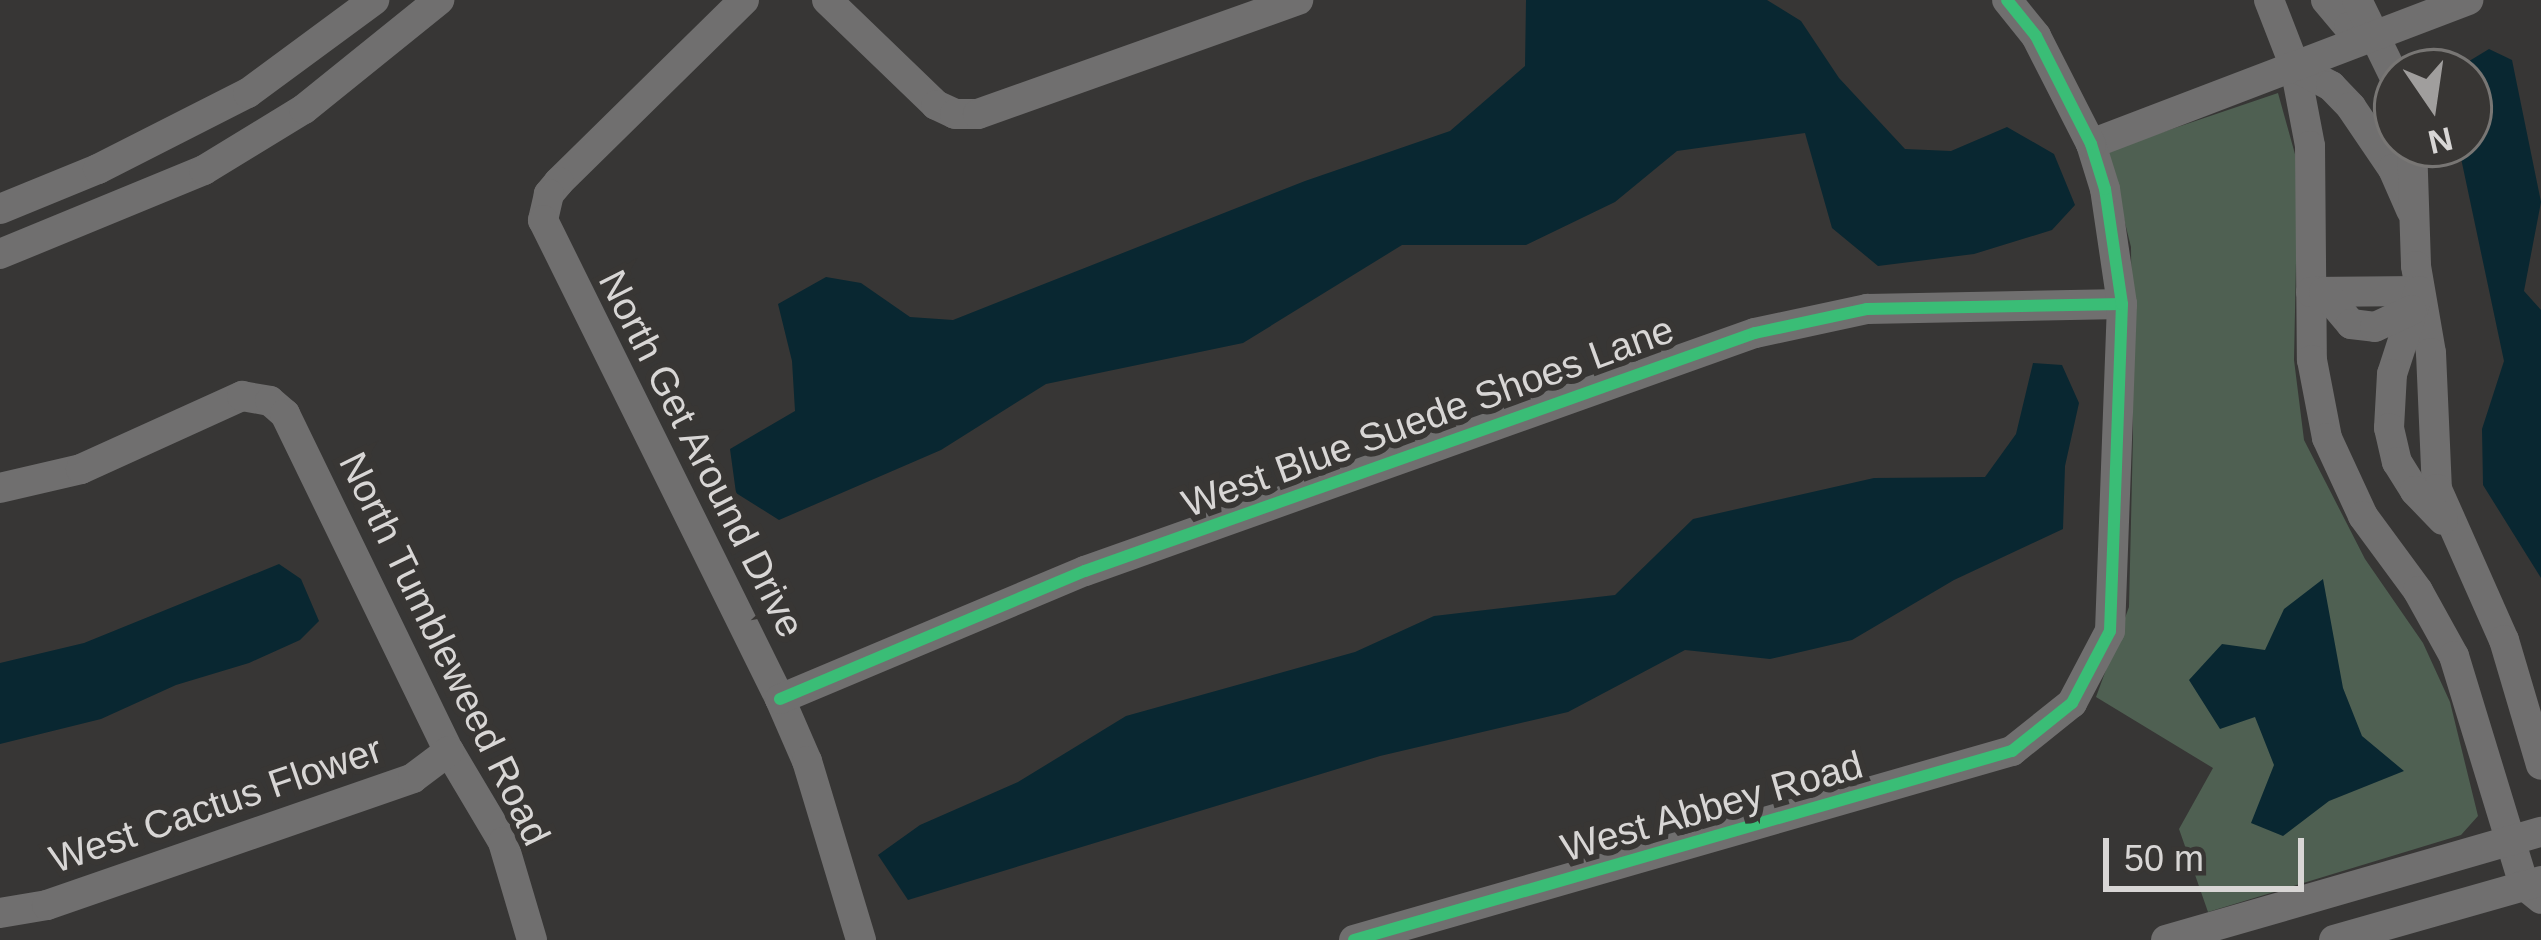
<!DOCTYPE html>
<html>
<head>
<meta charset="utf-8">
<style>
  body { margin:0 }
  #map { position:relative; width:2541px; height:940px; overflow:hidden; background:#373635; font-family:Arial,sans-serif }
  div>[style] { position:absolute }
  .green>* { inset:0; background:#4f6052 }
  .water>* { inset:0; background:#092731 }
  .minor>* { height:30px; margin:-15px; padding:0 15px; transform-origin:15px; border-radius:15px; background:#706f6f }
  .cycleway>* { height:12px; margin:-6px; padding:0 6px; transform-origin:6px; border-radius:6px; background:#3abd76 }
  span { translate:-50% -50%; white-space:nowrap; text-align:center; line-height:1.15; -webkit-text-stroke:12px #383634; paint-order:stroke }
  .street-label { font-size:39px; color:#d8d6d5 }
  .north { position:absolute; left:2373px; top:48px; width:120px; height:120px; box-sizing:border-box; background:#383634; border:3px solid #787674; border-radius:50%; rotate:167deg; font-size:33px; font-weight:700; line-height:48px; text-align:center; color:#d8d6d5 }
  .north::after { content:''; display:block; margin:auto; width:42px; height:54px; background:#a09e9d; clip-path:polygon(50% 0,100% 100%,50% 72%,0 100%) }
  .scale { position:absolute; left:2103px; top:838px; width:201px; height:54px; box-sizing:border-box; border:6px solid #d8d6d5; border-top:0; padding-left:15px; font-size:36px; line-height:42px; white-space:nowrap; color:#d8d6d5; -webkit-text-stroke:9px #383634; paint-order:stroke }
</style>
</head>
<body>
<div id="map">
  <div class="green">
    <i style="clip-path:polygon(2278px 93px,2298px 165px,2294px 360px,2304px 440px,2365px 559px,2423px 643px,2450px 702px,2478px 816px,2461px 835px,2208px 912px,2179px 829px,2213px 768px,2096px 697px,2129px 607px,2133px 435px,2131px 247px,2107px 151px)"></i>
  </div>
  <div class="water">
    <i style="clip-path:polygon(1526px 0,1767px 0,1801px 21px,1839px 78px,1905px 149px,1951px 151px,2007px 127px,2054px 154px,2075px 205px,2052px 230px,1974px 254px,1878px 266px,1832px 228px,1805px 133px,1677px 151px,1615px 202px,1526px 245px,1402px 245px,1243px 343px,1046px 384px,941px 450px,779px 520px,736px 493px,730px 449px,795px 411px,792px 361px,778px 304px,826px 277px,861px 283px,910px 317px,953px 320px,1305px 181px,1450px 131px,1525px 66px)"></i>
    <i style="clip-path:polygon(2489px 49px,2512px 60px,2541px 202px,2524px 291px,2541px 310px,2541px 578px,2483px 485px,2482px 429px,2504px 361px,2458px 144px,2469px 144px,2469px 72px,2460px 72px,2461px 66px)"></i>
    <i style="clip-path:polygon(2033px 363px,2062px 365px,2079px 403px,2065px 466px,2063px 529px,1954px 580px,1852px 640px,1770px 659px,1685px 650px,1568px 712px,1380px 756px,908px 900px,878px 855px,920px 825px,1018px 782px,1126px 716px,1355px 652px,1434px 616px,1615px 595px,1693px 519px,1874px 478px,1985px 477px,2016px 434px)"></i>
    <i style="clip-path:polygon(279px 564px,301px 579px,319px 621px,300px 640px,249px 663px,176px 685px,101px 719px,0 744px,0 663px,84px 643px)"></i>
    <i style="clip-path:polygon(2323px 579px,2343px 688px,2362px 736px,2404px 771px,2329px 801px,2283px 836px,2251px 823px,2274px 765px,2255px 717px,2220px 729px,2189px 680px,2222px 644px,2265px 650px,2284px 609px)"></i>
  </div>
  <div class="minor">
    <i style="left:744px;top:0;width:260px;rotate:135.5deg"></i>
    <i style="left:559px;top:182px;width:16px;rotate:130deg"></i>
    <i style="left:549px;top:194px;width:27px;rotate:103deg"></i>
    <i style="left:543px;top:220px;width:534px;rotate:63.67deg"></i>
    <i style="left:780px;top:699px;width:68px;rotate:66.5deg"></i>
    <i style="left:807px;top:761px;width:187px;rotate:73.2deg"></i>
    <i style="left:827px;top:0;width:151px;rotate:43.9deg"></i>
    <i style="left:936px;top:105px;width:21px;rotate:25deg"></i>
    <i style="left:955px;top:114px;width:23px"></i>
    <i style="left:978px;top:114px;width:340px;rotate:-19.6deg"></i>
    <i style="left:2269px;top:0;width:72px;rotate:68.8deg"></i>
    <i style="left:2295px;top:67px;width:80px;rotate:79.2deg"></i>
    <i style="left:2310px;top:146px;width:214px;rotate:89.5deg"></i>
    <i style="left:2312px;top:360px;width:79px;rotate:79.1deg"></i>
    <i style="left:2327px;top:438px;width:86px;rotate:65.2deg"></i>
    <i style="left:2363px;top:516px;width:93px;rotate:53.7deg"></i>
    <i style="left:2418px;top:591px;width:74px;rotate:61deg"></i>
    <i style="left:2454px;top:656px;width:239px;rotate:73deg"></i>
    <i style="left:2524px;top:885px;width:22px;rotate:39deg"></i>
    <i style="left:2326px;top:0;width:35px;rotate:50deg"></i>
    <i style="left:2349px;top:27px;width:31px;rotate:17deg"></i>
    <i style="left:2357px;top:0;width:91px;rotate:64deg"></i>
    <i style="left:2295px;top:67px;width:41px;rotate:27.8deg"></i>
    <i style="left:2331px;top:86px;width:29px;rotate:46deg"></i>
    <i style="left:2351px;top:107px;width:75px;rotate:55.9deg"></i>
    <i style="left:2393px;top:169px;width:45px;rotate:66.3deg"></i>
    <i style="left:2091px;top:144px;width:404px;rotate:-20.9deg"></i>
    <i style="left:2412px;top:144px;width:122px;rotate:88.1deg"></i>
    <i style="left:2416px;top:266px;width:88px;rotate:80.2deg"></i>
    <i style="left:2431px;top:353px;width:136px;rotate:87.5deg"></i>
    <i style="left:2437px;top:489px;width:165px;rotate:66.1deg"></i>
    <i style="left:2504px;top:640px;width:130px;rotate:73.5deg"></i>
    <i style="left:0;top:209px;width:106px;rotate:-22.2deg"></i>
    <i style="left:98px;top:169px;width:168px;rotate:-26.9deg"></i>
    <i style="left:248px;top:93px;width:157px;rotate:-36.4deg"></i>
    <i style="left:0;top:254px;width:221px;rotate:-22.4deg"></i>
    <i style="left:204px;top:170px;width:117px;rotate:-31.4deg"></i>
    <i style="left:304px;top:109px;width:174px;rotate:-38.9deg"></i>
    <i style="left:2311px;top:292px;width:108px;rotate:-0.5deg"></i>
    <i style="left:2419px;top:291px;width:87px;rotate:108deg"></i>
    <i style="left:2392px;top:374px;width:54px;rotate:93.2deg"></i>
    <i style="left:2389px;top:428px;width:35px;rotate:77deg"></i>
    <i style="left:2397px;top:462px;width:34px;rotate:58deg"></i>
    <i style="left:2415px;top:491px;width:40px;rotate:46deg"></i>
    <i style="left:2324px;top:292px;width:42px;rotate:49.8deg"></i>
    <i style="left:2351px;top:324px;width:24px;rotate:7deg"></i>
    <i style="left:2375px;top:327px;width:40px;rotate:-25deg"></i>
    <i style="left:0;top:488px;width:83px;rotate:-13.2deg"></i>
    <i style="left:81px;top:469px;width:177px;rotate:-24.4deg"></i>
    <i style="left:242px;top:396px;width:28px;rotate:10deg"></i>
    <i style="left:270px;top:401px;width:20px;rotate:41deg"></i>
    <i style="left:285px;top:414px;width:375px;rotate:64.1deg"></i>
    <i style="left:449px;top:751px;width:106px;rotate:59.3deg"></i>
    <i style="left:503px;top:842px;width:102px;rotate:73.5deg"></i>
    <i style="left:780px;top:699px;width:331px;rotate:-22.8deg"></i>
    <i style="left:1085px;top:571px;width:711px;rotate:-19.56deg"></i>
    <i style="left:1755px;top:333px;width:115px;rotate:-12.1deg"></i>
    <i style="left:1867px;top:309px;width:255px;rotate:-1.1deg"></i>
    <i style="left:0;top:913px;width:48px;rotate:-9.7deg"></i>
    <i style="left:47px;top:905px;width:387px;rotate:-19.1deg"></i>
    <i style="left:413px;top:778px;width:45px;rotate:-36.9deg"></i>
    <i style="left:1354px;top:940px;width:685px;rotate:-16.03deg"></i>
    <i style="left:2012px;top:751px;width:77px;rotate:-38.7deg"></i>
    <i style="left:2072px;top:703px;width:81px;rotate:-62.2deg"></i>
    <i style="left:2110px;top:631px;width:327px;rotate:-87.9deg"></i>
    <i style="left:2122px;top:304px;width:116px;rotate:-98.4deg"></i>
    <i style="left:2105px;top:189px;width:47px;rotate:-107.3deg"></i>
    <i style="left:2091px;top:144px;width:121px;rotate:-117deg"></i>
    <i style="left:2036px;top:36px;width:46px;rotate:-128.9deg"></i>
    <i style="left:2166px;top:940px;width:390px;rotate:-16.1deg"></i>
    <i style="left:2334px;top:940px;width:215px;rotate:-15.9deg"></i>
  </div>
  <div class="cycleway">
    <i style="left:780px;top:699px;width:331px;rotate:-22.8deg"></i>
    <i style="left:1085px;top:571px;width:711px;rotate:-19.56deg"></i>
    <i style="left:1755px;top:333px;width:115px;rotate:-12.1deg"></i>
    <i style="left:1867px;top:309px;width:255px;rotate:-1.1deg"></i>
    <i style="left:1354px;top:940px;width:685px;rotate:-16.03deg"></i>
    <i style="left:2012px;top:751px;width:77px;rotate:-38.7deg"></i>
    <i style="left:2072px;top:703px;width:81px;rotate:-62.2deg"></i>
    <i style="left:2110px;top:631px;width:327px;rotate:-87.9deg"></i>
    <i style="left:2122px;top:304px;width:116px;rotate:-98.4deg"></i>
    <i style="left:2105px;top:189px;width:47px;rotate:-107.3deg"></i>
    <i style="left:2091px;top:144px;width:121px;rotate:-117deg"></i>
    <i style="left:2036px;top:36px;width:46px;rotate:-128.9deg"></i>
  </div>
  <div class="street-label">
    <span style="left:1428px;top:417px;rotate:-20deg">West Blue Suede Shoes Lane</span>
    <span style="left:701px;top:454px;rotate:63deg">North Get Around Drive</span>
    <span style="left:444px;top:649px;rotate:64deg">North Tumbleweed Road</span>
    <span style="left:216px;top:805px;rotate:-19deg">West Cactus Flower</span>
    <span style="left:1712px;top:807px;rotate:-16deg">West Abbey Road</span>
  </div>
  <div class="north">N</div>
  <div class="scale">50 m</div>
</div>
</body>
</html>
